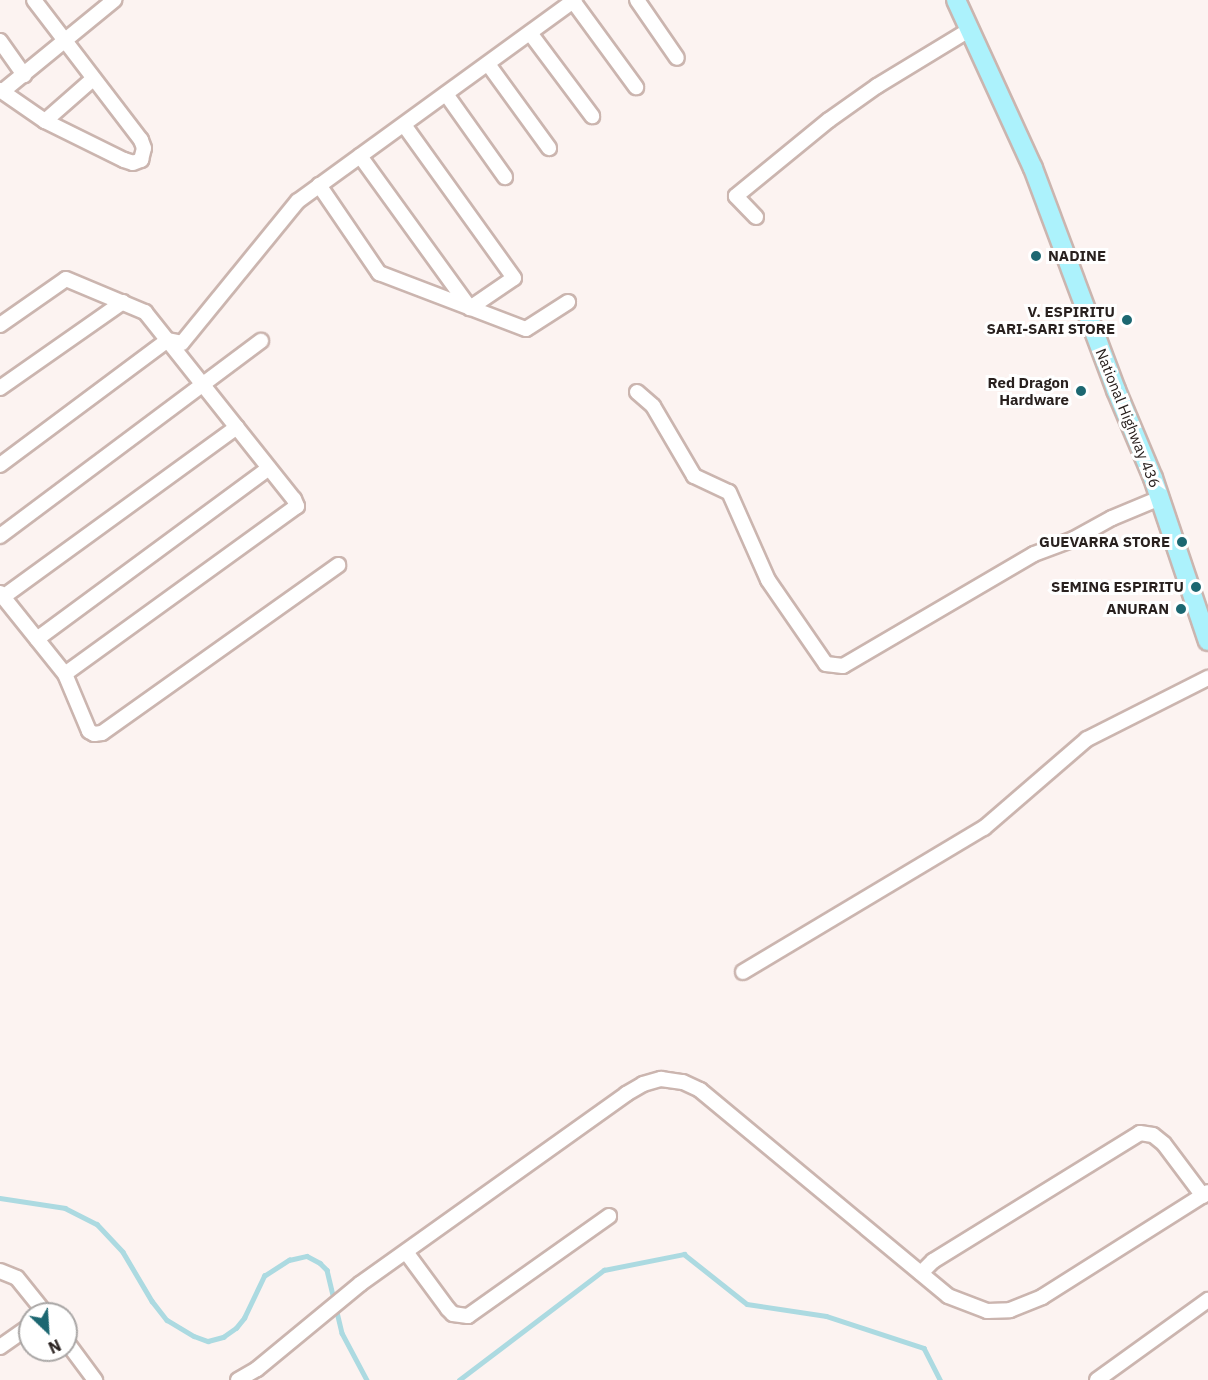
<!DOCTYPE html>
<html>
<head>
<meta charset="utf-8">
<style>
  body { margin:0 }
  #map { position:relative; width:1208px; height:1380px; overflow:hidden; background:#fcf3f1; font-family:"IBM Plex Sans",sans-serif }
  div>[style] { position:absolute }
  .stream>* { height:4.5px; margin:-2.25px; padding:0 2.25px; transform-origin:2.25px; border-radius:2.25px; background:#acdae1 }
  .roads { filter:drop-shadow(2px 0 #cbb5af) drop-shadow(-2px 0 #cbb5af) drop-shadow(0 2px #cbb5af) drop-shadow(0 -2px #cbb5af) }
  .minor>* { height:14px; margin:-7px; padding:0 7px; transform-origin:7px; border-radius:7px; background:#fff }
  .major>* { height:18px; margin:-9px; padding:0 9px; transform-origin:9px; border-radius:9px; background:#acf2fc }
  .dots>* { width:16px; height:16px; translate:-50% -50%; box-sizing:border-box; border:3px solid #fff; border-radius:50% }
  span { translate:-50% -50%; white-space:nowrap; text-align:center; line-height:1.15; -webkit-text-stroke:6px #fff; paint-order:stroke }
  .poi-label { font-size:15px; color:#29211f; font-weight:700 }
  .left { translate:0 -50%; text-align:left }
  .right { translate:-100% -50%; text-align:right }
  .street-label { font-size:15px; color:#29211f }
  .north { position:absolute; left:18px; top:1302px; width:60px; height:60px; box-sizing:border-box; background:#fff; border:2px solid #a9a6a5; border-radius:50%; rotate:155deg; font-size:16px; font-weight:700; line-height:24px; text-align:center; color:#29211f }
  .north::after { content:''; display:block; margin:auto; width:21px; height:27px; background:#1c6771; clip-path:polygon(50% 0,100% 100%,50% 72%,0 100%) }
</style>
</head>
<body>
<div id="map">
  <div class="stream">
    <i style="left:0;top:1198px;width:66px;rotate:8.7deg"></i>
    <i style="left:65px;top:1208px;width:36px;rotate:27deg"></i>
    <i style="left:97px;top:1224px;width:38px;rotate:47deg"></i>
    <i style="left:123px;top:1252px;width:57px;rotate:59.4deg"></i>
    <i style="left:152px;top:1301px;width:24px;rotate:52deg"></i>
    <i style="left:167px;top:1320px;width:31px;rotate:31deg"></i>
    <i style="left:194px;top:1336px;width:15px;rotate:20deg"></i>
    <i style="left:208px;top:1341px;width:16px;rotate:-15deg"></i>
    <i style="left:223px;top:1337px;width:16px;rotate:-35deg"></i>
    <i style="left:236px;top:1328px;width:13px;rotate:-51deg"></i>
    <i style="left:244px;top:1318px;width:47px;rotate:-64.5deg"></i>
    <i style="left:264px;top:1276px;width:30px;rotate:-33deg"></i>
    <i style="left:289px;top:1260px;width:18px;rotate:-13deg"></i>
    <i style="left:307px;top:1256px;width:15px;rotate:28deg"></i>
    <i style="left:320px;top:1263px;width:10px;rotate:45deg"></i>
    <i style="left:327px;top:1270px;width:65px;rotate:76.6deg"></i>
    <i style="left:342px;top:1333px;width:53px;rotate:62deg"></i>
    <i style="left:459px;top:1380px;width:182px;rotate:-37.2deg"></i>
    <i style="left:604px;top:1270px;width:82px;rotate:-11.3deg"></i>
    <i style="left:684px;top:1254px;width:80px;rotate:38.4deg"></i>
    <i style="left:747px;top:1304px;width:80px;rotate:8.6deg"></i>
    <i style="left:826px;top:1316px;width:103px;rotate:18.1deg"></i>
    <i style="left:924px;top:1348px;width:36px;rotate:63deg"></i>
  </div>
  <div class="roads">
    <div class="minor">
      <i style="left:637px;top:0;width:70px;rotate:55.4deg"></i>
      <i style="left:573px;top:1px;width:107px;rotate:53.8deg"></i>
      <i style="left:530px;top:33px;width:104px;rotate:53.2deg"></i>
      <i style="left:0;top:41px;width:42px;rotate:54.8deg"></i>
      <i style="left:488px;top:64px;width:104px;rotate:54deg"></i>
      <i style="left:0;top:90px;width:55px;rotate:34.6deg"></i>
      <i style="left:45px;top:121px;width:88px;rotate:26.3deg"></i>
      <i style="left:124px;top:160px;width:9px;rotate:18deg"></i>
      <i style="left:133px;top:163px;width:9px;rotate:-21deg"></i>
      <i style="left:141px;top:160px;width:12px;rotate:-76deg"></i>
      <i style="left:144px;top:148px;width:9px;rotate:-111deg"></i>
      <i style="left:141px;top:140px;width:176px;rotate:-127.4deg"></i>
      <i style="left:3px;top:91px;width:144px;rotate:-39.3deg"></i>
      <i style="left:446px;top:94px;width:102px;rotate:54.6deg"></i>
      <i style="left:45px;top:121px;width:64px;rotate:-41.2deg"></i>
      <i style="left:360px;top:156px;width:188px;rotate:54.1deg"></i>
      <i style="left:470px;top:308px;width:53px;rotate:-34.3deg"></i>
      <i style="left:514px;top:278px;width:188px;rotate:-125.7deg"></i>
      <i style="left:319px;top:185px;width:107px;rotate:55.7deg"></i>
      <i style="left:379px;top:273px;width:157px;rotate:20.9deg"></i>
      <i style="left:526px;top:329px;width:50px;rotate:-32.7deg"></i>
      <i style="left:756px;top:217px;width:29px;rotate:-134deg"></i>
      <i style="left:736px;top:196px;width:120px;rotate:-39.3deg"></i>
      <i style="left:829px;top:120px;width:59px;rotate:-35.3deg"></i>
      <i style="left:877px;top:86px;width:108px;rotate:-31.3deg"></i>
      <i style="left:0;top:325px;width:80px;rotate:-34.9deg"></i>
      <i style="left:66px;top:279px;width:86px;rotate:22.7deg"></i>
      <i style="left:145px;top:312px;width:239px;rotate:51.5deg"></i>
      <i style="left:294px;top:499px;width:8px;rotate:67deg"></i>
      <i style="left:297px;top:506px;width:286px;rotate:144.1deg"></i>
      <i style="left:0;top:388px;width:150px;rotate:-35deg"></i>
      <i style="left:637px;top:392px;width:21px;rotate:41deg"></i>
      <i style="left:653px;top:406px;width:81px;rotate:59.6deg"></i>
      <i style="left:694px;top:476px;width:38px;rotate:25deg"></i>
      <i style="left:729px;top:492px;width:96px;rotate:66.1deg"></i>
      <i style="left:768px;top:580px;width:102px;rotate:55.4deg"></i>
      <i style="left:826px;top:664px;width:17px;rotate:7deg"></i>
      <i style="left:843px;top:666px;width:221px;rotate:-30.4deg"></i>
      <i style="left:1034px;top:554px;width:43px;rotate:-20.6deg"></i>
      <i style="left:1074px;top:539px;width:43px;rotate:-28.9deg"></i>
      <i style="left:1112px;top:518px;width:52px;rotate:-22.6deg"></i>
      <i style="left:0;top:465px;width:209px;rotate:-36.7deg"></i>
      <i style="left:168px;top:340px;width:14px;rotate:12deg"></i>
      <i style="left:182px;top:343px;width:183px;rotate:-50.8deg"></i>
      <i style="left:298px;top:201px;width:342px;rotate:-36deg"></i>
      <i style="left:0;top:536px;width:326px;rotate:-36.8deg"></i>
      <i style="left:0;top:593px;width:104px;rotate:51.3deg"></i>
      <i style="left:65px;top:674px;width:62px;rotate:67.2deg"></i>
      <i style="left:89px;top:731px;width:6px;rotate:31deg"></i>
      <i style="left:94px;top:734px;width:8px;rotate:-7deg"></i>
      <i style="left:102px;top:733px;width:290px;rotate:-35.4deg"></i>
      <i style="left:3px;top:597px;width:289px;rotate:-36deg"></i>
      <i style="left:37px;top:639px;width:288px;rotate:-36.4deg"></i>
      <i style="left:743px;top:972px;width:281px;rotate:-30.9deg"></i>
      <i style="left:984px;top:828px;width:136px;rotate:-40.8deg"></i>
      <i style="left:1087px;top:739px;width:136px;rotate:-26.8deg"></i>
      <i style="left:406px;top:1252px;width:71px;rotate:53.6deg"></i>
      <i style="left:448px;top:1309px;width:7px;rotate:45deg"></i>
      <i style="left:453px;top:1314px;width:15px;rotate:8deg"></i>
      <i style="left:468px;top:1316px;width:173px;rotate:-35.3deg"></i>
      <i style="left:0;top:1271px;width:18px;rotate:22deg"></i>
      <i style="left:17px;top:1278px;width:46px;rotate:51.1deg"></i>
      <i style="left:921px;top:1273px;width:17px;rotate:-45deg"></i>
      <i style="left:933px;top:1261px;width:243px;rotate:-31.7deg"></i>
      <i style="left:1140px;top:1133px;width:13px;rotate:9deg"></i>
      <i style="left:1153px;top:1135px;width:14px;rotate:39deg"></i>
      <i style="left:1164px;top:1144px;width:65px;rotate:53.1deg"></i>
      <i style="left:66px;top:1341px;width:49px;rotate:53.4deg"></i>
      <i style="left:0;top:1347px;width:37px;rotate:-35deg"></i>
      <i style="left:238px;top:1380px;width:22px;rotate:-30deg"></i>
      <i style="left:257px;top:1369px;width:134px;rotate:-39.5deg"></i>
      <i style="left:360px;top:1284px;width:327px;rotate:-35.5deg"></i>
      <i style="left:626px;top:1094px;width:20px;rotate:-30deg"></i>
      <i style="left:643px;top:1084px;width:19px;rotate:-16deg"></i>
      <i style="left:661px;top:1079px;width:22px;rotate:8deg"></i>
      <i style="left:683px;top:1082px;width:19px;rotate:25deg"></i>
      <i style="left:700px;top:1090px;width:322px;rotate:39.7deg"></i>
      <i style="left:948px;top:1296px;width:42px;rotate:21deg"></i>
      <i style="left:987px;top:1311px;width:23px;rotate:-2deg"></i>
      <i style="left:1010px;top:1310px;width:35px;rotate:-22deg"></i>
      <i style="left:1042px;top:1297px;width:196px;rotate:-32.3deg"></i>
      <i style="left:1097px;top:1380px;width:137px;rotate:-35.8deg"></i>
    </div>
    <div class="major">
      <i style="left:956px;top:0;width:185px;rotate:65.4deg"></i>
      <i style="left:1033px;top:168px;width:237px;rotate:69.5deg"></i>
      <i style="left:1116px;top:390px;width:95px;rotate:67.2deg"></i>
      <i style="left:1153px;top:478px;width:172px;rotate:71.4deg"></i>
    </div>
  </div>
  <div class="dots">
    <i style="left:1036px;top:256px;background:#1c6771"></i>
    <i style="left:1127px;top:320px;background:#1c6771"></i>
    <i style="left:1081px;top:391px;background:#1c6771"></i>
    <i style="left:1182px;top:542px;background:#1c6771"></i>
    <i style="left:1196px;top:587px;background:#1c6771"></i>
    <i style="left:1181px;top:609px;background:#1c6771"></i>
  </div>
  <div class="poi-label">
    <span class="left" style="left:1048px;top:256px">NADINE</span>
    <span class="right" style="left:1115px;top:320px">V. ESPIRITU<br>SARI-SARI STORE</span>
    <span class="right" style="left:1069px;top:391px">Red Dragon<br>Hardware</span>
    <span class="right" style="left:1170px;top:542px">GUEVARRA STORE</span>
    <span class="right" style="left:1184px;top:587px">SEMING ESPIRITU</span>
    <span class="right" style="left:1169px;top:609px">ANURAN</span>
  </div>
  <div class="street-label">
    <span style="left:1128px;top:418px;rotate:68deg">National Highway 436</span>
  </div>
  <div class="north">N</div>
</div>
</body>
</html>
